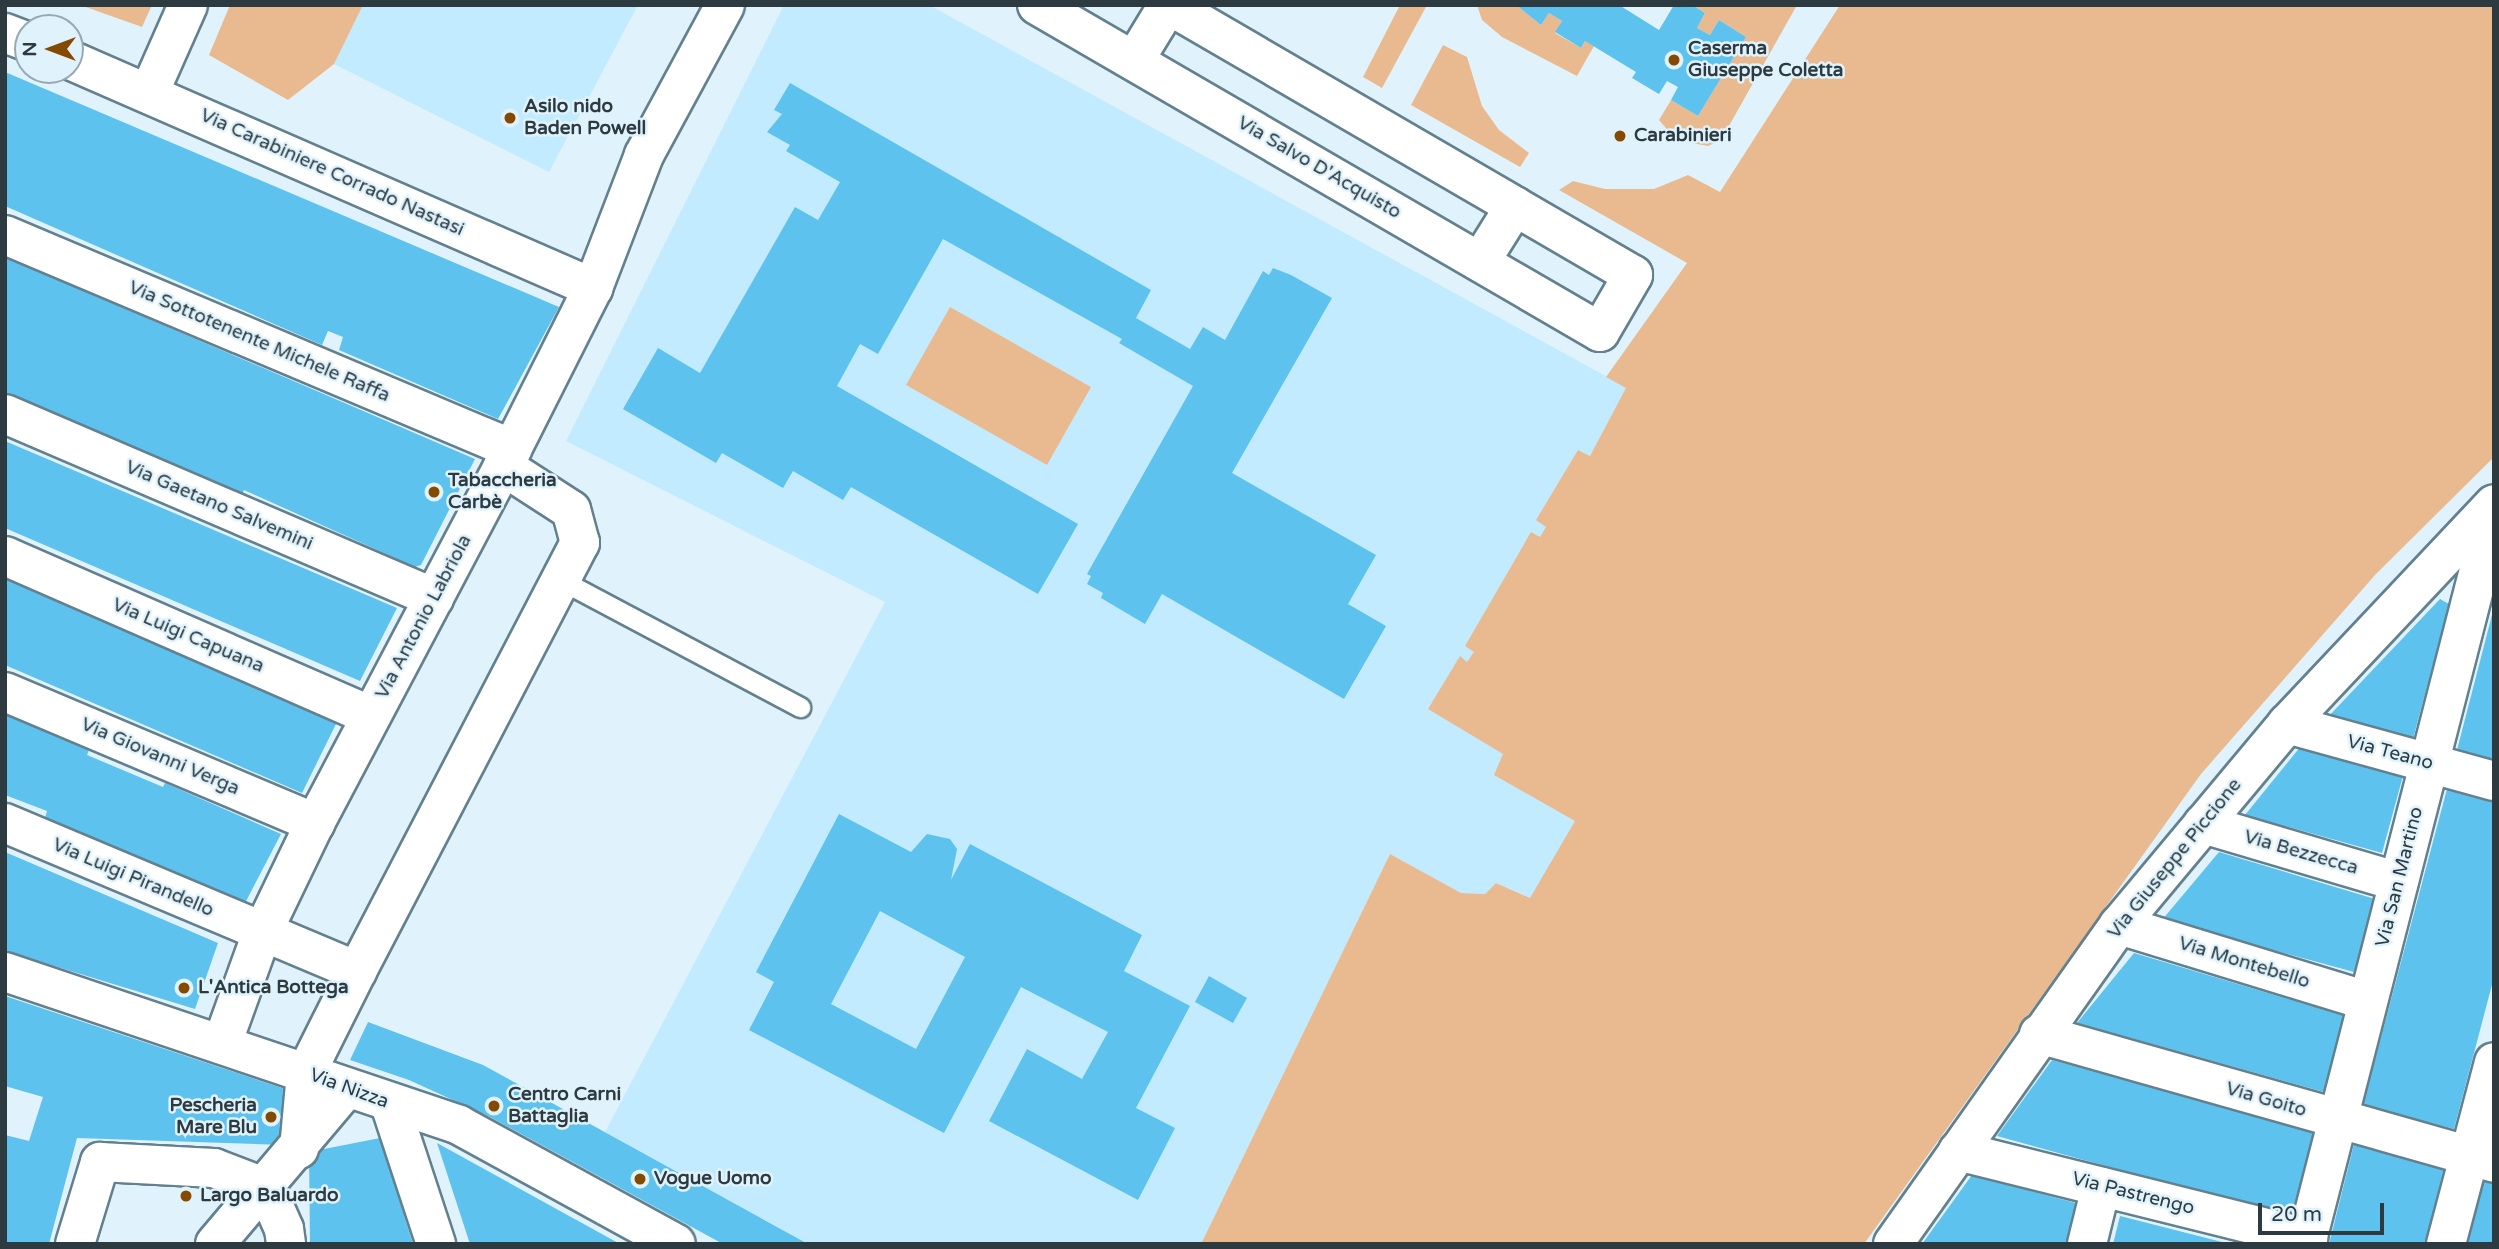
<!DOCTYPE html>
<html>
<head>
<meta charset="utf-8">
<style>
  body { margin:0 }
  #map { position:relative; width:2499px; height:1249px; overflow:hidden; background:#e0f3fc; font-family:"Varela Round",sans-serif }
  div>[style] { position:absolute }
  .built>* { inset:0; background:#c2ebff }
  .green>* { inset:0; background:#e9ba90 }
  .building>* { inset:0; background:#5dc2ee }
  .roads { filter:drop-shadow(2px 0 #63808e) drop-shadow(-2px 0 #63808e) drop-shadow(0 2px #63808e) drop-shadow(0 -2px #63808e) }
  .lane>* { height:19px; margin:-9.5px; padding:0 9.5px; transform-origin:9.5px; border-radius:9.5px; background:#fff }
  .street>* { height:38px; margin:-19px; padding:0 19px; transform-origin:19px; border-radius:19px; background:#fff }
  .secondary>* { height:38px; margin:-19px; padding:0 19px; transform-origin:19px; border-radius:19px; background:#fff }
  .dots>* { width:19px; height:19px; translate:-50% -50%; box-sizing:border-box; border:4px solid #e0f3fc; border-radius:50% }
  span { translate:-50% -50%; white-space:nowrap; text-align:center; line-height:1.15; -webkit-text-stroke:5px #e0f3fc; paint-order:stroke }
  .poi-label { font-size:19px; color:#2d3a40; font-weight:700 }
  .left { translate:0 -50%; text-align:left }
  .right { translate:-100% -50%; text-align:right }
  .street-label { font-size:19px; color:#2d3a40 }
  .frame { position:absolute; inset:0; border:7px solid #2d3a40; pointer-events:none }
  .north { position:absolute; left:14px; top:14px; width:70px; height:70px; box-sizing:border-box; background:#e0f3fc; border:2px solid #98a9b1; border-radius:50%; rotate:270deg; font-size:19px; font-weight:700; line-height:28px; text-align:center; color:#2d3a40 }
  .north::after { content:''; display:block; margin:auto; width:24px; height:32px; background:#834a00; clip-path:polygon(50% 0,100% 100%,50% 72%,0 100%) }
  .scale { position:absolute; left:2258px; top:1203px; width:126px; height:32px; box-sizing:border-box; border:4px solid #2d3a40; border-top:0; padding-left:9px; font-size:21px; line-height:24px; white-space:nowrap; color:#2d3a40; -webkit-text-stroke:5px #e0f3fc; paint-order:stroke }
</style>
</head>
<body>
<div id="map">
  <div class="built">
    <i style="clip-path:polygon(363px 5px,638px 5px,549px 172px,334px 64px)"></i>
    <i style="clip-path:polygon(784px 5px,929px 5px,1779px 471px,1531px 898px,1496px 883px,1485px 894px,1461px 893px,1390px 854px,1201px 1244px,808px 1244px,605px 1132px,885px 602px,566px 441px)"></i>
  </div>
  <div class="green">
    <i style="clip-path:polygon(80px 5px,152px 5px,142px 27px)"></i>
    <i style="clip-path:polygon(230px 5px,363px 5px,334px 64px,288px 100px,209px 55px)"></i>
    <i style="clip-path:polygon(1400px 5px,1427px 5px,1382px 88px,1363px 77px)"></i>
    <i style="clip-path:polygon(1477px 5px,1516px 5px,1541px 25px,1549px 13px,1562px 21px,1555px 33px,1581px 48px,1585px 41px,1594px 46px,1577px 76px,1502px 37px,1482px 20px)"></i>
    <i style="clip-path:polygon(1692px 5px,1797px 5px,1721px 140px,1708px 146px,1676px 140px,1659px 120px,1671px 100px,1698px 116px,1746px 37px,1719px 20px,1710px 35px,1697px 28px,1705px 13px)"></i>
    <i style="clip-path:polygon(1840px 5px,2494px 5px,2494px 457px,2375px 575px,2201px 774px,1864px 1244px,1201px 1244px,1390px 854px,1461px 893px,1485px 894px,1496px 883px,1530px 898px,1575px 821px,1494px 775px,1503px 754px,1428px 709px,1460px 656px,1467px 662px,1474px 652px,1465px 646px,1531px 532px,1540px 537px,1546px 527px,1536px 520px,1578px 450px,1590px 456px,1626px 388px,1606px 377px,1687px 263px,1559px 190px,1573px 181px,1605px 189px,1654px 189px,1688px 175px,1720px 192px)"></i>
    <i style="clip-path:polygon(1443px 45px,1467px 57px,1482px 106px,1499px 130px,1529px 153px,1520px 167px,1411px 105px)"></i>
    <i style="clip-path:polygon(950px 307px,1091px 387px,1047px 465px,906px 385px)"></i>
  </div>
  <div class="building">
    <i style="clip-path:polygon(1516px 5px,1619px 5px,1659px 30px,1674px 5px,1692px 5px,1705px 13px,1697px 28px,1710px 35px,1719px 20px,1746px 37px,1698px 116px,1671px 100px,1678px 87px,1667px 81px,1659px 94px,1632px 78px,1636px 72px,1585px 41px,1581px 48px,1555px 32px,1562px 21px,1549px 13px,1541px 25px)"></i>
    <i style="clip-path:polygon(5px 72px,559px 307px,498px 419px,339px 350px,343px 337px,328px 331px,322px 345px,5px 206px)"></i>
    <i style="clip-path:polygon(790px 83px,1151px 290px,1136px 318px,1190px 349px,1203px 327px,1225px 340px,1263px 271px,1269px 275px,1273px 268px,1291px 275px,1332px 298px,1232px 473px,1376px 555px,1348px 604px,1386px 626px,1344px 699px,1162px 594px,1145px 624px,1101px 598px,1103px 593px,1087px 584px,1091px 576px,1087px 574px,1193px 386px,1119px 343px,1122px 339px,943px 239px,878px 354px,860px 344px,837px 386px,1078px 524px,1038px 594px,851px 487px,843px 500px,793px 471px,783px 488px,722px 453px,716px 463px,623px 409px,658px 348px,700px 373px,795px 207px,818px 220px,840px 182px,786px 151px,790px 145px,767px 132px,782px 114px,774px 110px)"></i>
    <i style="clip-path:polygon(5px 257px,475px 459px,421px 565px,415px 567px,244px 490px,242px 494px,5px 392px)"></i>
    <i style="clip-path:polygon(5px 441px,397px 608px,360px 681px,5px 528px)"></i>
    <i style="clip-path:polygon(5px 579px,337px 722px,302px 793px,5px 665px)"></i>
    <i style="clip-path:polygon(2440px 599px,2449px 604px,2413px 739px,2327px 718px)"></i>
    <i style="clip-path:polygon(2493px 611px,2494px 612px,2494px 760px,2457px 750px)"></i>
    <i style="clip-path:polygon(5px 713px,89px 750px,87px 755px,163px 787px,165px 783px,281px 834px,243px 907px,45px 818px,47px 811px,5px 795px)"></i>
    <i style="clip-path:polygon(2301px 746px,2403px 776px,2382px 853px,2245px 815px)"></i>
    <i style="clip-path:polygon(2447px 789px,2494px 802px,2494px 977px,2454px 1129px,2363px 1105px)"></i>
    <i style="clip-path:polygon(evenodd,839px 814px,911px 852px,927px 834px,950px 839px,957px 849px,951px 880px,970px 844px,1142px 935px,1124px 971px,1190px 1006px,1136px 1108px,1175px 1128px,1138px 1200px,989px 1121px,1027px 1049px,1082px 1079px,1108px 1032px,1021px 987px,944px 1133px,749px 1030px,774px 982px,756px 972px,839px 814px,880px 911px,965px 957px,916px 1049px,831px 1004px,880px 911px)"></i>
    <i style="clip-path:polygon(5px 852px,218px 943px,195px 1009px,5px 951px)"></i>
    <i style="clip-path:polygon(2219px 852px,2375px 899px,2354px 972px,2162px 920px)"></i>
    <i style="clip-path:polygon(2134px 953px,2345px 1016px,2324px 1092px,2077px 1023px)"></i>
    <i style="clip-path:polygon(1209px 976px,1247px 998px,1233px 1023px,1195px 1002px)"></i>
    <i style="clip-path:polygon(5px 996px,285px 1089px,285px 1145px,77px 1138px,49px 1244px,5px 1244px,5px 1135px,29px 1141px,43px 1097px,5px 1086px)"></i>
    <i style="clip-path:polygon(368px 1022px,483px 1065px,808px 1244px,723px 1244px,490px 1117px,409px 1080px,350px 1060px)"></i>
    <i style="clip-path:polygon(2052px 1060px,2315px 1132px,2291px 1217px,1997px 1136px)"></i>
    <i style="clip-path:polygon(380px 1138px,413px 1244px,310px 1244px,309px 1152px)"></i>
    <i style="clip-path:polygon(437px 1143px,620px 1244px,470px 1244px)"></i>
    <i style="clip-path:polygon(2354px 1144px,2444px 1168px,2425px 1244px,2329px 1244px)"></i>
    <i style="clip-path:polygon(1972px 1175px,2076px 1203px,2067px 1244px,1922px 1244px)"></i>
    <i style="clip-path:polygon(2484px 1179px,2494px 1182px,2494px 1244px,2466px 1244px)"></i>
    <i style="clip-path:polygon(2120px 1216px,2226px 1243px,2226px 1244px,2113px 1244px)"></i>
  </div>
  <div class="roads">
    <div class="lane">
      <i style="left:561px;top:580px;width:271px;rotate:28deg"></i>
    </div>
    <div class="street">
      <i style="left:1037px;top:5px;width:651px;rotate:30.15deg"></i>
      <i style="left:1600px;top:332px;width:66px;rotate:-59.9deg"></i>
      <i style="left:1633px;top:275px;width:537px;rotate:-149.81deg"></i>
      <i style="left:5px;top:33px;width:25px;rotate:21deg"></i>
      <i style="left:70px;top:60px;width:571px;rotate:23.55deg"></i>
      <i style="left:1134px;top:61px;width:66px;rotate:-58.7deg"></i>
      <i style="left:149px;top:93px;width:96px;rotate:-66.1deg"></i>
      <i style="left:5px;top:235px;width:550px;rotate:22.88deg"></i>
      <i style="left:1480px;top:262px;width:66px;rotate:-58deg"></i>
      <i style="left:5px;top:414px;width:467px;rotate:23.2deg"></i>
      <i style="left:5px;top:556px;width:399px;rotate:23.6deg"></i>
      <i style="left:5px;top:692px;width:337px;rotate:22.9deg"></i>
      <i style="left:2287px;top:724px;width:215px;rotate:15.4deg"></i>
      <i style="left:5px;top:823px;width:382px;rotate:22.8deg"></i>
      <i style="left:357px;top:971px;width:483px;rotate:-62.5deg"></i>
      <i style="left:580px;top:543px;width:34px;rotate:-105deg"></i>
      <i style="left:571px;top:510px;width:81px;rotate:-147.1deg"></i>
      <i style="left:2203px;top:824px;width:204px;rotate:16.5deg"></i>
      <i style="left:2119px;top:925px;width:260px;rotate:17deg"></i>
      <i style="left:2039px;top:1034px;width:473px;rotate:15.8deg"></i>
      <i style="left:222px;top:1044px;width:118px;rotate:-70.2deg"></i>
      <i style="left:262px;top:933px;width:122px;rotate:-64.3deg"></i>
      <i style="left:315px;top:823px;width:423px;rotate:-62.2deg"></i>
      <i style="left:512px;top:449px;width:180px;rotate:-63.3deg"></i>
      <i style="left:593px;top:288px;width:142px;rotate:-69deg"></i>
      <i style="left:644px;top:155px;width:170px;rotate:-61.6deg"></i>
      <i style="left:390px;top:1104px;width:147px;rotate:71.8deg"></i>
      <i style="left:299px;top:1149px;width:76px;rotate:-84.7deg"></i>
      <i style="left:306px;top:1073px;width:114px;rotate:-63.4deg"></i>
      <i style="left:1958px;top:1151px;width:361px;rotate:14deg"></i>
      <i style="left:75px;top:1244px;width:86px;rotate:-73deg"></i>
      <i style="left:100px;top:1162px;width:114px;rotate:3deg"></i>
      <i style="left:214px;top:1168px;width:56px;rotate:21deg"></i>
      <i style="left:266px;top:1188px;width:45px;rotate:66.3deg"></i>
      <i style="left:284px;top:1229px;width:15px;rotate:82deg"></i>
      <i style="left:215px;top:1244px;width:204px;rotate:-49.8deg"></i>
      <i style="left:1893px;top:1244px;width:391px;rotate:-54.7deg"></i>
      <i style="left:2119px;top:925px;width:262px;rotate:-50.1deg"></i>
      <i style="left:2287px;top:724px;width:302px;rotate:-46.7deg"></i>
      <i style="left:2087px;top:1244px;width:59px;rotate:-76.2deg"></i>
      <i style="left:2306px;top:1244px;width:757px;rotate:-75.61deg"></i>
      <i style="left:2446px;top:1244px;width:188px;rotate:-75.2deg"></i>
    </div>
    <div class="secondary">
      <i style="left:5px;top:972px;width:479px;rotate:18.6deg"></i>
      <i style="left:459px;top:1125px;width:247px;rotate:28.7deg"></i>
    </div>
  </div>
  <div class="dots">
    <i style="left:1674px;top:60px;background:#834a00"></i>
    <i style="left:510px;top:118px;background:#834a00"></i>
    <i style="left:1620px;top:136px;background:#834a00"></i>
    <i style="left:434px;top:492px;background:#834a00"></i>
    <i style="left:184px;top:988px;background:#834a00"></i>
    <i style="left:494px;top:1106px;background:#834a00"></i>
    <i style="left:271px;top:1117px;background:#834a00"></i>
    <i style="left:640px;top:1179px;background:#834a00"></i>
    <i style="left:186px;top:1196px;background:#834a00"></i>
  </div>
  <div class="poi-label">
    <span class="left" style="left:1688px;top:60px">Caserma<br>Giuseppe Coletta</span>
    <span class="left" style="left:524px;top:118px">Asilo nido<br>Baden Powell</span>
    <span class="left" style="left:1634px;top:136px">Carabinieri</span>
    <span class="left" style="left:448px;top:492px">Tabaccheria<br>Carbè</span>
    <span class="left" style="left:198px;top:988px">L'Antica Bottega</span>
    <span class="left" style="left:508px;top:1106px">Centro Carni<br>Battaglia</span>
    <span class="right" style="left:257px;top:1117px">Pescheria<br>Mare Blu</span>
    <span class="left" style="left:654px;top:1179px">Vogue Uomo</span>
    <span class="left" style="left:200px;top:1196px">Largo Baluardo</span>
  </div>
  <div class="street-label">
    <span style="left:1319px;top:168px;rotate:30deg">Via Salvo D'Acquisto</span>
    <span style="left:332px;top:173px;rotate:24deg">Via Carabiniere Corrado Nastasi</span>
    <span style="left:259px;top:342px;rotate:23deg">Via Sottotenente Michele Raffa</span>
    <span style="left:219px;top:506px;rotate:23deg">Via Gaetano Salvemini</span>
    <span style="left:424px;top:617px;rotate:-62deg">Via Antonio Labriola</span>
    <span style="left:188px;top:636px;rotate:23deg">Via Luigi Capuana</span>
    <span style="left:2390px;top:753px;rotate:15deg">Via Teano</span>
    <span style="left:160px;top:757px;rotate:23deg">Via Giovanni Verga</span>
    <span style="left:2301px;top:853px;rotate:16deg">Via Bezzecca</span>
    <span style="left:2175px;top:859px;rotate:-51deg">Via Giuseppe Piccione</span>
    <span style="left:2400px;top:877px;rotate:-76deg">Via San Martino</span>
    <span style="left:133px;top:878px;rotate:23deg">Via Luigi Pirandello</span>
    <span style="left:2244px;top:963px;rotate:17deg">Via Montebello</span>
    <span style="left:349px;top:1089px;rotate:20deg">Via Nizza</span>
    <span style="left:2266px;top:1100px;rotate:16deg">Via Goito</span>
    <span style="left:2133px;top:1194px;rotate:14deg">Via Pastrengo</span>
  </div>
  <div class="frame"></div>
  <div class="north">N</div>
  <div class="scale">20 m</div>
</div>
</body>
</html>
